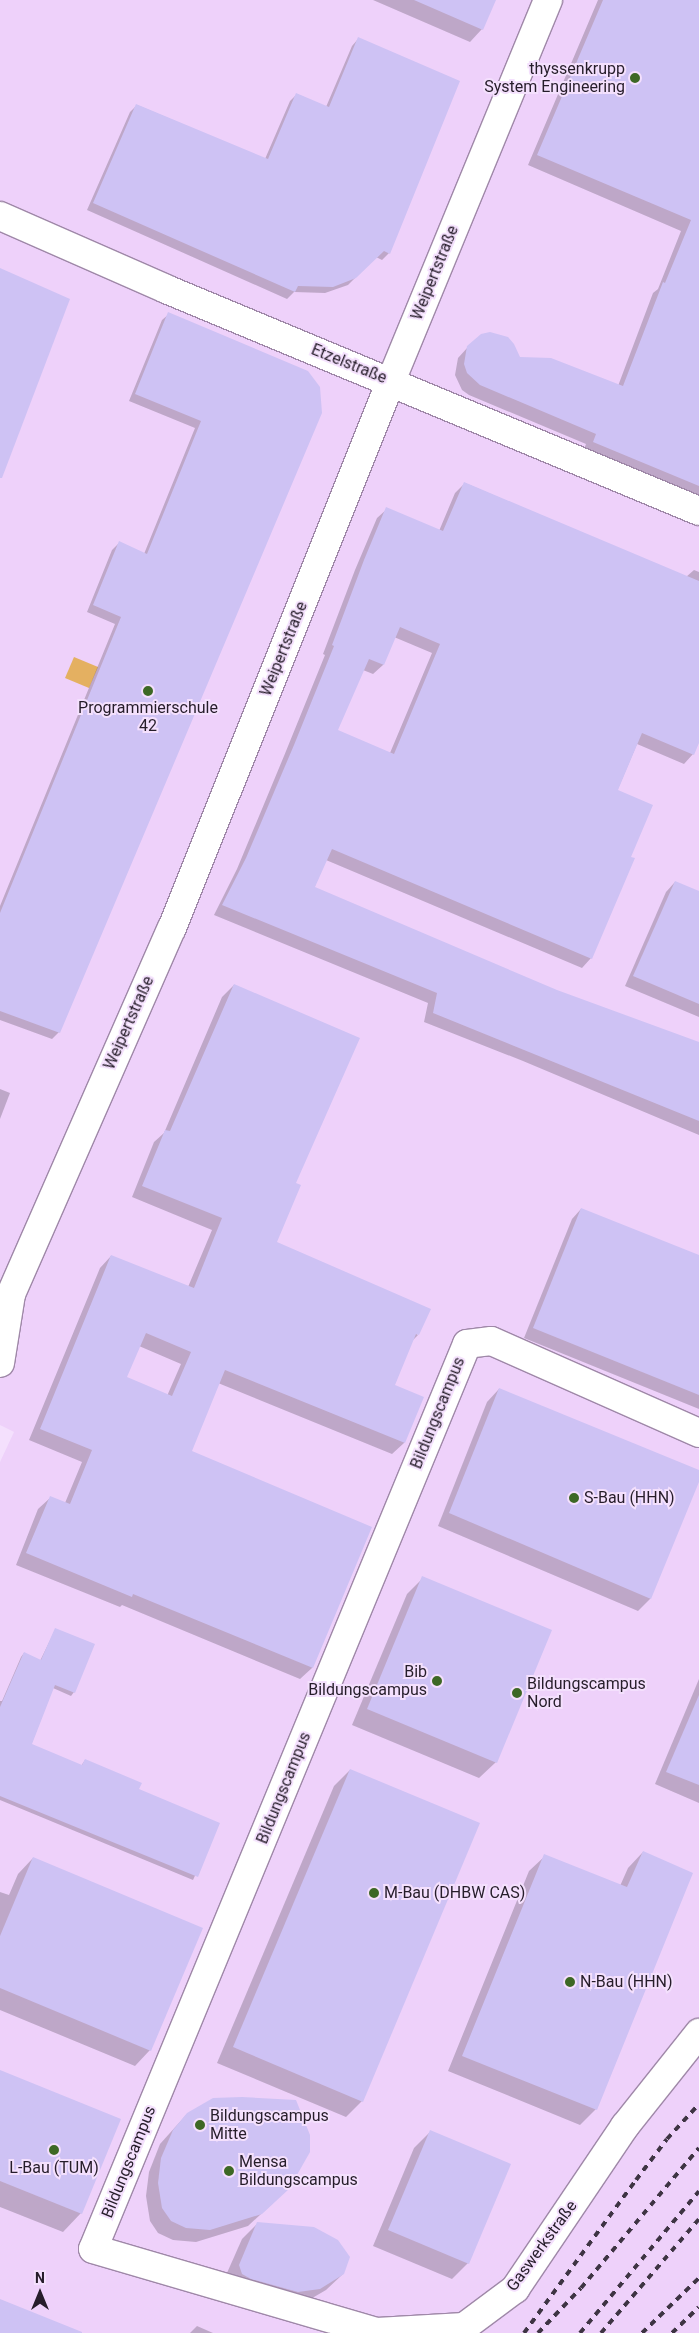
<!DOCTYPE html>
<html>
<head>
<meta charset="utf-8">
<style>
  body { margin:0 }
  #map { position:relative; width:699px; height:2333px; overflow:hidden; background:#f4e0fd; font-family:Roboto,sans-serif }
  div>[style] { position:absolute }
  .built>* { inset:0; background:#eed1fa }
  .green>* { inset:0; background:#e4b061 }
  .shadow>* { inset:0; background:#0003 }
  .building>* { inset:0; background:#cec2f4 }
  .roads { filter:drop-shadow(1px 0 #9f88a8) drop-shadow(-1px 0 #9f88a8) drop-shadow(0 1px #9f88a8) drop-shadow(0 -1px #9f88a8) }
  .minor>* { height:28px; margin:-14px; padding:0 14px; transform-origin:14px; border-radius:14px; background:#fff }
  .major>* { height:28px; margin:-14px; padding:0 14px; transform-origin:14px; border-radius:14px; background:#fff }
  .rail>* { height:4px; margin-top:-2px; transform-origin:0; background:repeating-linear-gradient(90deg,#3e3443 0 6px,transparent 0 12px) }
  .dots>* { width:14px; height:14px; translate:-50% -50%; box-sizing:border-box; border:2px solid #f4e0fd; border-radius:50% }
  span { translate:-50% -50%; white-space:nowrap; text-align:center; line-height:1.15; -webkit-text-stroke:4px #f4e0fd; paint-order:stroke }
  .poi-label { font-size:16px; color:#261d2a }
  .right { translate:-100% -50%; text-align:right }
  .left { translate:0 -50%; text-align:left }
  .street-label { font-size:16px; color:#261d2a }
  .north { position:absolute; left:15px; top:2268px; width:50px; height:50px; -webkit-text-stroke:4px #f4e0fd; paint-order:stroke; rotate:0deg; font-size:14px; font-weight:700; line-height:20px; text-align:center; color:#261d2a }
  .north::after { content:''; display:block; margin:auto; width:18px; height:22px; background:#261d2a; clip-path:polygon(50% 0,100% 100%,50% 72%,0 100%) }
</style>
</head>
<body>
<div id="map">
  <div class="built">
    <i style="clip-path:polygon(0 0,699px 0,699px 2333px,0 2333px,0 1462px,14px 1432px,0 1425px)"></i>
  </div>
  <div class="green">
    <i style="clip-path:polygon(74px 657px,98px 667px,89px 688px,65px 678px)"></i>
  </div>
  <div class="shadow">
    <i style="clip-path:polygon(373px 0,495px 0,482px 29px,470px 42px)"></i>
    <i style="clip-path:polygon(598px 0,699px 0,699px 500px,583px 452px,586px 444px,469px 395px,462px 390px,455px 375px,458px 358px,468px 347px,520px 358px,618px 386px,653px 293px,658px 289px,681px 231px,528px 165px)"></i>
    <i style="clip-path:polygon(358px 39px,389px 253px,382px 260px,376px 257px,348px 285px,325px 293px,294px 292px,287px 299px,87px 210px,130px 112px,137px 105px,265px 159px,290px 101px,297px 94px,326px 107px,352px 46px)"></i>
    <i style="clip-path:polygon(169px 314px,308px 372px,59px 1032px,52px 1039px,0 1020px,0 906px,115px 624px,87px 612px,112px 550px,119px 543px,144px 554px,195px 428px,129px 401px,162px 320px)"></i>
    <i style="clip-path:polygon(evenodd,465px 483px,686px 577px,694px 570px,699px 572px,699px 740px,693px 754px,684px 764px,637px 744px,617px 791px,630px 858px,591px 958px,582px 968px,326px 860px,314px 888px,556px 991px,699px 1043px,699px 1135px,523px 1061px,424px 1022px,428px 1003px,214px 915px,237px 869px,284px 756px,325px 655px,323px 654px,355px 570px,377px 518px,387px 509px,439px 531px,455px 493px,465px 483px,394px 637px,432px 653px,390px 753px,336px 731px,363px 670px,373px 674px,383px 665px,394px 637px)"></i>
    <i style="clip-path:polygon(675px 882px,699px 892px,699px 1017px,625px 986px,666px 892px)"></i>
    <i style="clip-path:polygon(evenodd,234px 985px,294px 1184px,276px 1243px,418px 1335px,412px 1341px,394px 1386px,422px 1398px,404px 1443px,392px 1454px,218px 1383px,190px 1452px,370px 1527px,312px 1668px,300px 1679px,122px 1605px,120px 1607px,16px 1565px,38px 1509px,50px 1498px,65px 1503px,82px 1462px,29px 1440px,100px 1268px,111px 1256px,188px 1287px,212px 1230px,132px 1197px,154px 1142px,164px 1133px,222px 997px,234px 985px,139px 1346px,181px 1364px,167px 1396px,125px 1378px,139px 1346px)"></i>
    <i style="clip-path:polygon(0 1089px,10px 1093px,0 1119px)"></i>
    <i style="clip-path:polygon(581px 1209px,699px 1256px,699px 1409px,524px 1338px,572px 1219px)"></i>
    <i style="clip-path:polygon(499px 1389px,699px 1471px,699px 1479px,650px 1599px,638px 1611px,438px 1526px,487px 1402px)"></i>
    <i style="clip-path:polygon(423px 1578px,496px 1762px,479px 1778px,352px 1725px,407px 1594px)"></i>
    <i style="clip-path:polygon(55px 1630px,74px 1692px,71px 1696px,53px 1688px,31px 1745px,81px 1766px,85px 1760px,138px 1790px,219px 1824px,193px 1880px,0 1800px,0 1701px,2px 1701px,21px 1657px,24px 1653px,40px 1661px)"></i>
    <i style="clip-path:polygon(699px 1679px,699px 1803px,655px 1784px)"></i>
    <i style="clip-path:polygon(350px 1770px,362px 2101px,346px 2117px,217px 2063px,334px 1786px)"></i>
    <i style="clip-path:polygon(643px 1852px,596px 2109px,580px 2125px,448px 2071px,529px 1871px,545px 1856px,620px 1886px,628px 1868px)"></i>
    <i style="clip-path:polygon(33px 1858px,150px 2050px,135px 2066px,0 2010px,0 1892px,9px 1895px,18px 1874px)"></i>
    <i style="clip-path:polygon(0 2072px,81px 2213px,63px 2232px,0 2207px)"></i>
    <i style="clip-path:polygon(187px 2114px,275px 2201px,248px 2226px,196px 2242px,173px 2240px,158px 2233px,150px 2221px,146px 2196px,149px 2172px,160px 2144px)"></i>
    <i style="clip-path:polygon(430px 2132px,468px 2263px,452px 2279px,373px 2246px,414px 2148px)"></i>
    <i style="clip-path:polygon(258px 2223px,343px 2274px,326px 2290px,302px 2304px,223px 2282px,242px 2239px)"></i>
    <i style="clip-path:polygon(197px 2326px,213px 2333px,190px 2333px)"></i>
  </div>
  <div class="building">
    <i style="clip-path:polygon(414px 0,496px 0,483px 30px)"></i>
    <i style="clip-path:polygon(603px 0,699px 0,699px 486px,593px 442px,596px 434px,480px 385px,467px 373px,464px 364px,467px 346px,481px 334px,490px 332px,508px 337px,514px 344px,520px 357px,551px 358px,623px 386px,663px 282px,665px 283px,691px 220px,537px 155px)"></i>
    <i style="clip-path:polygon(358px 37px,460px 81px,390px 254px,384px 251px,356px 278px,333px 287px,298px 286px,295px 292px,93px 203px,136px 104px,268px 159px,296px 93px,329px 107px)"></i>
    <i style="clip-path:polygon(0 268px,70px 299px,2px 478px,0 478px)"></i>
    <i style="clip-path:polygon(168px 312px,308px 371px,320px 387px,322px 413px,60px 1033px,0 1011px,0 913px,121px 617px,93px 605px,119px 541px,147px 554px,201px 421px,135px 394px)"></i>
    <i style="clip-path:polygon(evenodd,464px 482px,699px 581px,699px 743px,694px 755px,642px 733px,618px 790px,653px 805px,631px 857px,635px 858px,592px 959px,332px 849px,315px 887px,557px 990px,699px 1042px,699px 1121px,433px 1013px,437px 993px,222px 905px,246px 858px,294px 745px,334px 646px,332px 645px,364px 560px,386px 507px,443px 531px,464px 482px,400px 627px,440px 644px,394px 754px,338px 730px,369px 659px,384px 665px,400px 627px)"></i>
    <i style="clip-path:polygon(675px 881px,699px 891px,699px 1004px,633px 976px)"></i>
    <i style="clip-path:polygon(evenodd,234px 984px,360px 1038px,296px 1183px,301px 1185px,277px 1242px,431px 1309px,419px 1335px,416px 1334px,395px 1385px,424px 1397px,405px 1443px,225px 1370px,192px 1451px,372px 1527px,313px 1668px,133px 1594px,132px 1597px,26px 1553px,50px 1496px,70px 1504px,92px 1450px,40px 1429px,111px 1255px,194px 1288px,222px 1218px,142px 1186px,165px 1130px,170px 1131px,234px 984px,146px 1333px,191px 1352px,172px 1396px,127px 1377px,146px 1333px)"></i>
    <i style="clip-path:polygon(581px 1208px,699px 1255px,699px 1395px,533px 1328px)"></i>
    <i style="clip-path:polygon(499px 1388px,699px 1470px,699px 1482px,651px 1599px,449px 1513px)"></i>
    <i style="clip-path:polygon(422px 1576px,552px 1630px,497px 1763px,367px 1709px)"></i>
    <i style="clip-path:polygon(55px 1628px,95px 1644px,75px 1693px,55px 1685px,32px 1744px,82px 1765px,85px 1759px,142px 1783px,139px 1789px,220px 1823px,198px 1877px,0 1796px,0 1707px,24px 1652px,41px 1660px)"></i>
    <i style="clip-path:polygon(699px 1695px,699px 1785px,666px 1772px)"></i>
    <i style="clip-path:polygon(350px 1769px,480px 1823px,363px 2102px,233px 2047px)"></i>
    <i style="clip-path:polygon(643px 1851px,693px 1873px,597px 2110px,462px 2056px,544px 1854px,627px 1887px)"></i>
    <i style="clip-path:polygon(33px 1857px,203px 1928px,151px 2051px,0 1988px,0 1936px)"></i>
    <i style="clip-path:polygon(0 2070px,121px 2119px,82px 2214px,0 2181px)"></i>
    <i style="clip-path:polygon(242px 2097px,296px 2100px,310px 2135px,310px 2152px,289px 2189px,262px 2214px,210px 2230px,186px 2228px,171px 2221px,162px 2208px,158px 2183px,161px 2158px,173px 2130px,187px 2113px,213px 2098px)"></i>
    <i style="clip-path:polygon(430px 2130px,511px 2164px,469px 2264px,388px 2230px)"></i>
    <i style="clip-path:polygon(257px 2222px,314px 2227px,338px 2240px,350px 2257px,344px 2274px,320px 2289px,298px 2292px,251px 2279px,242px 2274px,239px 2265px)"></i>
    <i style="clip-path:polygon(0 2299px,82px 2332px,82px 2333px,0 2333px)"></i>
  </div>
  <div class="roads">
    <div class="minor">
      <i style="left:0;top:216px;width:181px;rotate:23.7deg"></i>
      <i style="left:166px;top:289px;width:577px;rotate:22.61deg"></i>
      <i style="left:699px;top:1433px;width:227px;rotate:-156.1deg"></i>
      <i style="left:491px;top:1341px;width:24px;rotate:173deg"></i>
      <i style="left:467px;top:1344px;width:979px;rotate:112.45deg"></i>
      <i style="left:93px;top:2249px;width:296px;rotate:16.3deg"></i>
      <i style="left:377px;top:2332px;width:87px;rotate:-3.3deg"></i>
      <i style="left:464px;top:2327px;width:64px;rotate:-36.7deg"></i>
      <i style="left:515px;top:2289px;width:197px;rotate:-56deg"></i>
      <i style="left:625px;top:2126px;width:119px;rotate:-51.5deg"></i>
    </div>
    <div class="major">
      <i style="left:0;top:1313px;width:22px;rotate:-60deg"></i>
      <i style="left:11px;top:1294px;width:400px;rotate:-66.3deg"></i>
      <i style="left:172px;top:928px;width:589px;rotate:-68.18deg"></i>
      <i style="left:391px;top:381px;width:412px;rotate:-67.6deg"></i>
      <i style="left:0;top:1363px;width:70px;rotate:-80.9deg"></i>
    </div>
  </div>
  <div class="rail">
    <i style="left:524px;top:2333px;width:190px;rotate:-53.8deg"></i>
    <i style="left:636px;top:2180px;width:51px;rotate:-52.9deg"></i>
    <i style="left:667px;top:2139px;width:47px;rotate:-47.6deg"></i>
    <i style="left:538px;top:2333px;width:62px;rotate:-46.3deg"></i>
    <i style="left:581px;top:2288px;width:183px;rotate:-49.9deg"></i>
    <i style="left:580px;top:2333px;width:185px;rotate:-50deg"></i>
    <i style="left:601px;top:2333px;width:150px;rotate:-49.3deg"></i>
    <i style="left:642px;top:2333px;width:79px;rotate:-44deg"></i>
    <i style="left:672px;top:2333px;width:37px;rotate:-44deg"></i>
  </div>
  <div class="dots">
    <i style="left:635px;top:78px;background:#3d6825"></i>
    <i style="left:148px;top:691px;background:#3d6825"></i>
    <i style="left:574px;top:1498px;background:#3d6825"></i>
    <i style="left:437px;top:1681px;background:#3d6825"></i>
    <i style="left:517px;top:1693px;background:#3d6825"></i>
    <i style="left:374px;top:1893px;background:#3d6825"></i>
    <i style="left:570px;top:1982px;background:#3d6825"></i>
    <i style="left:200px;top:2125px;background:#3d6825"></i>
    <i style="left:54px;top:2150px;background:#3d6825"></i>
    <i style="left:229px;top:2171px;background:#3d6825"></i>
  </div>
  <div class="poi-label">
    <span class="right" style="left:625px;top:78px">thyssenkrupp<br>System Engineering</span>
    <span style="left:148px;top:717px">Programmierschule<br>42</span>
    <span class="left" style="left:584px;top:1498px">S-Bau (HHN)</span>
    <span class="right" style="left:427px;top:1681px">Bib<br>Bildungscampus</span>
    <span class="left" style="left:527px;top:1693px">Bildungscampus<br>Nord</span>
    <span class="left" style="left:384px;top:1893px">M-Bau (DHBW CAS)</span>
    <span class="left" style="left:580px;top:1982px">N-Bau (HHN)</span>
    <span class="left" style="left:210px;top:2125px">Bildungscampus<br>Mitte</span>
    <span class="left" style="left:239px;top:2171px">Mensa<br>Bildungscampus</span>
    <span style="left:54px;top:2168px">L-Bau (TUM)</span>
  </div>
  <div class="street-label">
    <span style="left:435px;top:273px;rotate:-68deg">Weipertstraße</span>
    <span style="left:349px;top:364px;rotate:22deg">Etzelstraße</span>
    <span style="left:284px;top:649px;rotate:-68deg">Weipertstraße</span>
    <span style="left:129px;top:1023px;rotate:-66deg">Weipertstraße</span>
    <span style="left:438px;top:1413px;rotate:-68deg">Bildungscampus</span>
    <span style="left:284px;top:1788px;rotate:-68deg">Bildungscampus</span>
    <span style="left:129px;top:2162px;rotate:-68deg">Bildungscampus</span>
    <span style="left:542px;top:2246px;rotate:-54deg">Gaswerkstraße</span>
  </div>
  <div class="north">N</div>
</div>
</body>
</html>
